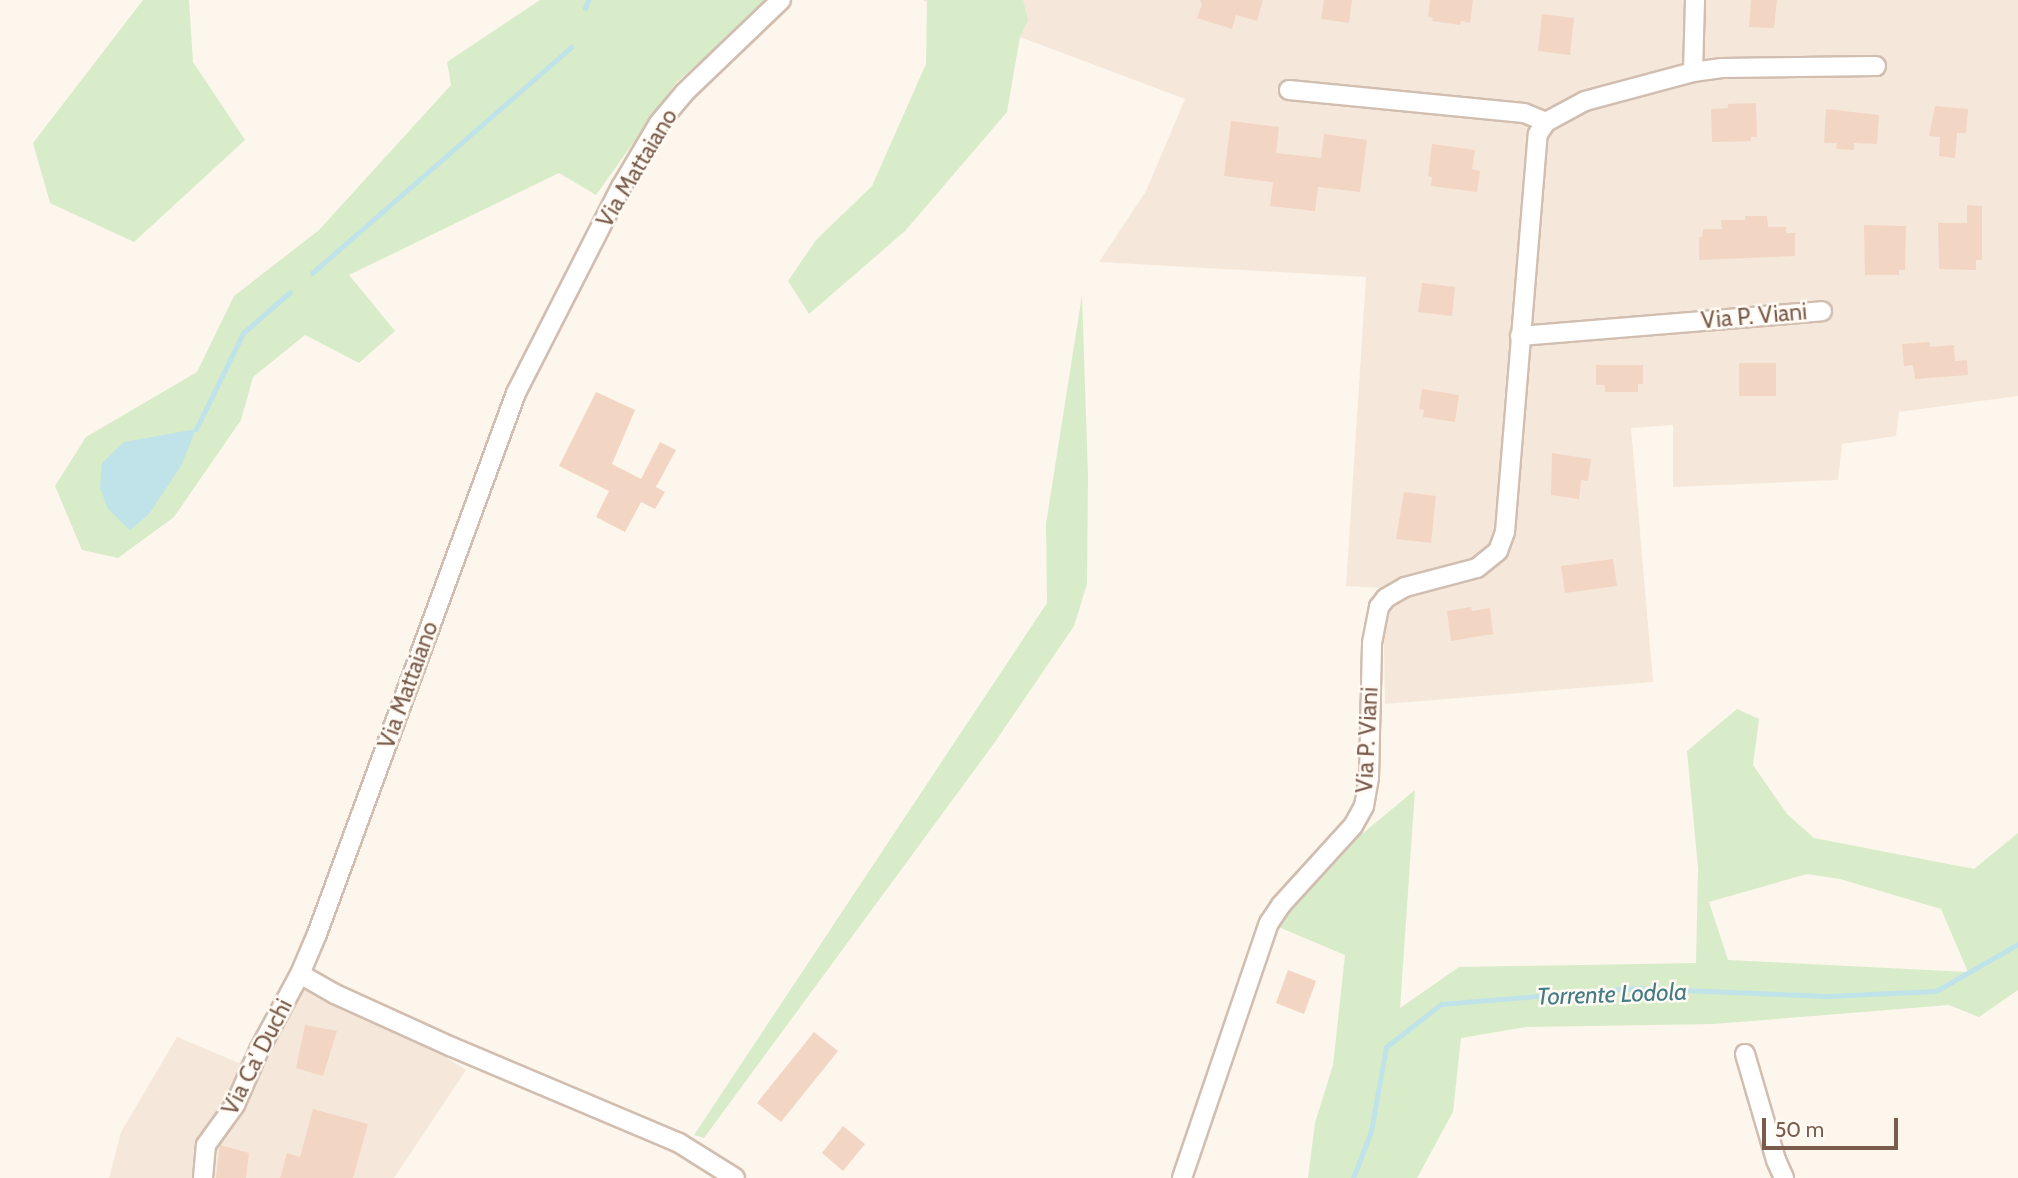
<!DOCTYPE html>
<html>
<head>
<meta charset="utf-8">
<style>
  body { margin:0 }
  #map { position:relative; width:2018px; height:1178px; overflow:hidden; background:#fdf6ec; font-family:Cabin,sans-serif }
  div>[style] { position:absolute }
  .residential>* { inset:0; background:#f5e8da }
  .green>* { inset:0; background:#d8ecc9 }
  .water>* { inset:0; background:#bfe3e8 }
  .stream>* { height:5px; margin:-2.5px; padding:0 2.5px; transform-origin:2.5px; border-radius:2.5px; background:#bfe3e8 }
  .building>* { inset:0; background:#f3d5c3 }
  .roads { filter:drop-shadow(2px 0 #d1beb0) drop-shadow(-2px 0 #d1beb0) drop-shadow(0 2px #d1beb0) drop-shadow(0 -2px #d1beb0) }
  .street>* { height:18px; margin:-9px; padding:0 9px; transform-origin:9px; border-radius:9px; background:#fff }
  span { translate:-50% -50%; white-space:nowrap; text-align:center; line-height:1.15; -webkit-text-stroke:5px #fffaf3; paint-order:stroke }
  .street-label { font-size:23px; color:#7a5c4d }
  .water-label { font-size:24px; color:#437c86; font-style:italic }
  .scale { position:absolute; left:1762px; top:1118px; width:136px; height:32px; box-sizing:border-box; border:4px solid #7a5c4d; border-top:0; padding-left:9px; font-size:21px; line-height:24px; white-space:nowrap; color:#7a5c4d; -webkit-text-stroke:5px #fffaf3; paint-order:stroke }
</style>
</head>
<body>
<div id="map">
  <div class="residential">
    <i style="clip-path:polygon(922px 0,2018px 0,2018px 396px,1899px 412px,1896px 436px,1842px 444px,1838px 480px,1673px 487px,1673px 425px,1631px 428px,1653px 682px,1385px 704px,1383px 588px,1346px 586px,1366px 277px,1099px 262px,1146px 191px,1185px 99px)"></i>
    <i style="clip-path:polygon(302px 966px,466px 1070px,394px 1178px,109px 1178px,121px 1132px,177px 1037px,239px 1063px)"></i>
  </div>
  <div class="green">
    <i style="clip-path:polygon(143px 0,189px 0,193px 62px,245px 140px,134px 242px,50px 203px,33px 143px)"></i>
    <i style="clip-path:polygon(540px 0,769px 0,676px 83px,596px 195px,559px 173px,349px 275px,395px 331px,359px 363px,305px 335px,253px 377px,241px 420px,174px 517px,118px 558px,82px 550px,55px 486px,86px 437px,197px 372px,234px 296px,319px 230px,451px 85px,447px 62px)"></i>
    <i style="clip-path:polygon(927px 0,1023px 0,1028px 20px,1020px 37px,1007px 112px,905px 231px,809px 314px,788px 281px,816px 240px,872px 186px,926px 64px)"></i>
    <i style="clip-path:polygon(1082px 295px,1088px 475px,1087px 584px,1074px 626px,995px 742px,704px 1138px,694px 1135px,1047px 603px,1046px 524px)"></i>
    <i style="clip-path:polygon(evenodd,1737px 709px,1759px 719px,1753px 765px,1787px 814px,1814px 838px,1974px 869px,2018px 833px,2018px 990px,1979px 1017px,1949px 1005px,1714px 1024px,1526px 1027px,1461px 1038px,1453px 1112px,1417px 1178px,1308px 1178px,1315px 1123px,1333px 1065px,1345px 955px,1269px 923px,1299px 886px,1415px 790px,1400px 1008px,1459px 967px,1696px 963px,1698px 868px,1687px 751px,1737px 709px,1807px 874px,1840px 879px,1941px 909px,1968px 972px,1728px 960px,1709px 902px,1807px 874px)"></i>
  </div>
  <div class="water">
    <i style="clip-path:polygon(196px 429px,181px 466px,149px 514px,130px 530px,108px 509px,100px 488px,102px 463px,124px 442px)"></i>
  </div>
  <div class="stream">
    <i style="left:585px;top:8px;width:9px;rotate:-69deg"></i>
    <i style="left:312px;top:273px;width:344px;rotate:-41.1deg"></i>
    <i style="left:196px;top:429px;width:107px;rotate:-63.9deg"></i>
    <i style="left:243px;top:333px;width:62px;rotate:-41.1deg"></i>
    <i style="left:1353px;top:1178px;width:50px;rotate:-69deg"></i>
    <i style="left:1371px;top:1131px;width:85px;rotate:-79.9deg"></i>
    <i style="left:1386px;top:1047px;width:70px;rotate:-38deg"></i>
    <i style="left:1441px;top:1004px;width:195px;rotate:-4.7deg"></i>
    <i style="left:1635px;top:988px;width:193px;rotate:2.4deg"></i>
    <i style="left:1828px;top:996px;width:108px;rotate:-2.7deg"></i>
    <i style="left:1936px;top:991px;width:95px;rotate:-29.8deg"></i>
  </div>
  <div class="building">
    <i style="clip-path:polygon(1200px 0,1263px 0,1257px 21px,1236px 15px,1232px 29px,1197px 18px,1202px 4px)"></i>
    <i style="clip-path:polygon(1324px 0,1352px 0,1349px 23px,1321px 19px)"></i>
    <i style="clip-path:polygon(1430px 0,1473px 0,1470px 23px,1461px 21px,1460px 25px,1432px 21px,1433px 18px,1428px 17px)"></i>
    <i style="clip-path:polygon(1751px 0,1777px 0,1774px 28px,1749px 27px)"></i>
    <i style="clip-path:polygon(1542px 14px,1574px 18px,1570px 55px,1538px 51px)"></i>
    <i style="clip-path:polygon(1756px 103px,1757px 137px,1751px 137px,1751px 141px,1712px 142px,1711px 109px,1728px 108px,1728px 104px)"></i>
    <i style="clip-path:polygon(1935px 106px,1968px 109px,1966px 133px,1957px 133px,1955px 158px,1939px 156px,1940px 137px,1929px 136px)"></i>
    <i style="clip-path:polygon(1826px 109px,1879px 115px,1877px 144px,1854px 143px,1854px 150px,1836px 149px,1837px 143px,1824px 143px)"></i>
    <i style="clip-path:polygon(1231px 121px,1279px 127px,1276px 153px,1321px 158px,1324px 134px,1367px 140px,1360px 192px,1318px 187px,1315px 211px,1270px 206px,1273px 182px,1224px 176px)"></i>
    <i style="clip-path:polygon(1432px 144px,1475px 150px,1472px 169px,1480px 171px,1477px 192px,1431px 186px,1432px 177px,1428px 176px)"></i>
    <i style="clip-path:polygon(1967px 205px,1982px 206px,1982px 260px,1976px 260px,1976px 270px,1939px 269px,1938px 223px,1967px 223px)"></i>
    <i style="clip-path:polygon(1745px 216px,1767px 216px,1768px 227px,1786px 227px,1786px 233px,1795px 233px,1795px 256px,1699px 260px,1699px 237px,1702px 237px,1703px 229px,1722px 229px,1721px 220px,1745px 220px)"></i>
    <i style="clip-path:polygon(1864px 225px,1906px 226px,1905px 270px,1899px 270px,1899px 275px,1865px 275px)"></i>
    <i style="clip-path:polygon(1422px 283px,1455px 287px,1452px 316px,1418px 312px)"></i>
    <i style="clip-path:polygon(1930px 342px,1930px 347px,1954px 345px,1955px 361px,1967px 360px,1968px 375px,1915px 379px,1913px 365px,1904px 366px,1902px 344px)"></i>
    <i style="clip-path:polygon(1739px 363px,1776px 363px,1776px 396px,1739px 396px)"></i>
    <i style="clip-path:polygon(1596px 365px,1643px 365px,1643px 384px,1638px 384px,1638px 392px,1605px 392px,1605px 385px,1596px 385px)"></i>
    <i style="clip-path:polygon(1422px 389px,1459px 395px,1455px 422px,1423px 417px,1424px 410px,1419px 409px)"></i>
    <i style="clip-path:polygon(596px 392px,635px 410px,612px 464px,641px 479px,660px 442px,676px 450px,656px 487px,665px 492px,655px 509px,641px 502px,625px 532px,596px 517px,609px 491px,559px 466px)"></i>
    <i style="clip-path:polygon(1552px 453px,1591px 459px,1588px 481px,1581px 480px,1579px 499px,1551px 495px)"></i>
    <i style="clip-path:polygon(1404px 492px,1436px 496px,1431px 543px,1396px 539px)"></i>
    <i style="clip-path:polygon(1613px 559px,1617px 586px,1565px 593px,1561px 566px)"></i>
    <i style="clip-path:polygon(1471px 607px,1472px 611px,1490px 608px,1493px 634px,1451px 641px,1447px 611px)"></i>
    <i style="clip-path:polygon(1288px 970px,1316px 981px,1304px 1014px,1276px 1003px)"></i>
    <i style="clip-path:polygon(305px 1025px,337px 1031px,323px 1076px,296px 1068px)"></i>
    <i style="clip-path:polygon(814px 1032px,838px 1051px,781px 1122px,757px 1103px)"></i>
    <i style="clip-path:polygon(313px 1109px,368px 1124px,353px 1178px,280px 1178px,287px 1153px,300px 1157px)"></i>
    <i style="clip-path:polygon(843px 1126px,865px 1144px,843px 1171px,822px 1153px)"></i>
    <i style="clip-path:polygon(220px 1145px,249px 1153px,246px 1178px,216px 1178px)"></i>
  </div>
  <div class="roads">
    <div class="street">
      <i style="left:1693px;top:72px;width:29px;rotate:-8deg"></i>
      <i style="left:1722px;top:68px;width:154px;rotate:-0.7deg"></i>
      <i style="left:1289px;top:90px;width:236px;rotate:5.6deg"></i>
      <i style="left:1524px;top:113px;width:24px;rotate:22deg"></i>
      <i style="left:1520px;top:336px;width:303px;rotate:-4.7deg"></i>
      <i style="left:300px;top:974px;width:40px;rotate:29.7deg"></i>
      <i style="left:335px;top:994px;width:128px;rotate:24.4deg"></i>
      <i style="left:452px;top:1047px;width:246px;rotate:22.9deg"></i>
      <i style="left:679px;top:1143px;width:66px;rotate:32deg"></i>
      <i style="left:1745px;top:1054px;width:110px;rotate:73.7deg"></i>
      <i style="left:1776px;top:1160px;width:20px;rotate:66deg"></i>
      <i style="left:203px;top:1178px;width:33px;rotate:-85deg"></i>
      <i style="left:206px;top:1145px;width:49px;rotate:-54.1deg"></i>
      <i style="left:235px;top:1105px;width:60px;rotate:-66.4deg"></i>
      <i style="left:259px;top:1050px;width:86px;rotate:-61.7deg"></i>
      <i style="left:300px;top:974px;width:43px;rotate:-67deg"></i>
      <i style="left:317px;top:934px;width:576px;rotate:-69.8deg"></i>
      <i style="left:516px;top:393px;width:231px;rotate:-63deg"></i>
      <i style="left:621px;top:187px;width:74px;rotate:-59.3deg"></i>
      <i style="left:659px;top:123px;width:40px;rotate:-50deg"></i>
      <i style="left:685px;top:92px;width:133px;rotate:-43.8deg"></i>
      <i style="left:1182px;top:1178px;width:269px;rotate:-71.2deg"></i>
      <i style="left:1269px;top:923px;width:22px;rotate:-56deg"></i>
      <i style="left:1281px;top:905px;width:107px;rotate:-47.7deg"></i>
      <i style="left:1353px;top:826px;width:23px;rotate:-61deg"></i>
      <i style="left:1364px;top:806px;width:29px;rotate:-80deg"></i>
      <i style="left:1369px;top:777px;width:134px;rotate:-88.7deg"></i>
      <i style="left:1372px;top:643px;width:37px;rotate:-79deg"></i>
      <i style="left:1379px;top:607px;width:11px;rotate:-52deg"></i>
      <i style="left:1386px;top:598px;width:22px;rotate:-30deg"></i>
      <i style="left:1405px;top:587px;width:74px;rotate:-14.8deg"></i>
      <i style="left:1477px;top:568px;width:27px;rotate:-39deg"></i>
      <i style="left:1498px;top:551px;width:20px;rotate:-70deg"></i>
      <i style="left:1505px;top:532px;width:399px;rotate:-85.3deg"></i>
      <i style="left:1538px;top:134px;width:14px;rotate:-56deg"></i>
      <i style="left:1546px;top:122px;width:44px;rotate:-28.3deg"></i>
      <i style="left:1585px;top:101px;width:112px;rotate:-15deg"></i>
      <i style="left:1693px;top:72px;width:72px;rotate:-88.4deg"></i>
    </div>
  </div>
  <div class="street-label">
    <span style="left:637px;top:168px;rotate:-59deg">Via Mattaiano</span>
    <span style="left:1754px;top:316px;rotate:-5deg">Via P. Viani</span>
    <span style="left:408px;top:685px;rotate:-70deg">Via Mattaiano</span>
    <span style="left:1367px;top:740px;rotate:-87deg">Via P. Viani</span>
    <span style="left:257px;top:1057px;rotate:-63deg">Via Ca' Duchi</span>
  </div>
  <div class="water-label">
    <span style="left:1612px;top:994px;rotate:-2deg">Torrente Lodola</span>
  </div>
  <div class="scale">50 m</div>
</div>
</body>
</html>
